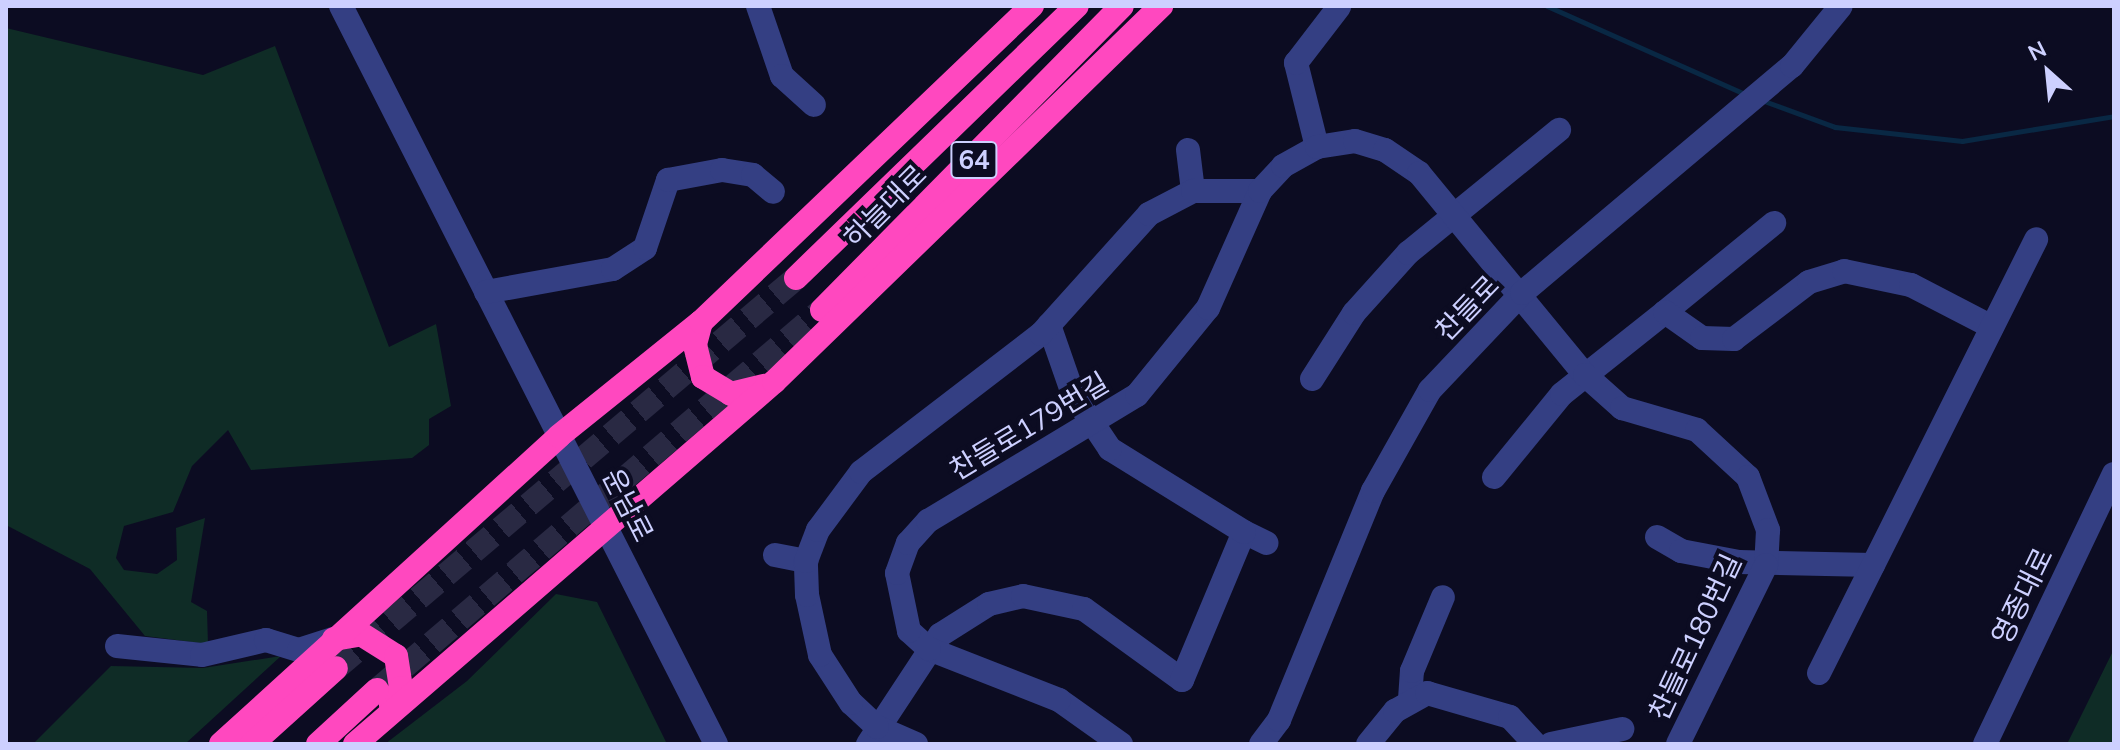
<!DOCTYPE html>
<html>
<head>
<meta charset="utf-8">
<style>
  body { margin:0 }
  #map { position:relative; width:2120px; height:750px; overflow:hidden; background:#0c0c22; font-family:Mulish,"Noto Sans KR",sans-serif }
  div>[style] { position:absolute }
  .green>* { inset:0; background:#0f2c26 }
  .stream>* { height:5px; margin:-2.5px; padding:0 2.5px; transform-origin:2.5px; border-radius:2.5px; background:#092844 }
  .highway-tunnel>* { height:24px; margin-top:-12px; transform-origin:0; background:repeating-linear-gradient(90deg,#292943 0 24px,transparent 0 36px) }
  .minor>* { height:24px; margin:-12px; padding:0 12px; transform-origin:12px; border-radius:12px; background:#343f83 }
  .highway>* { height:24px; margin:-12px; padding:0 12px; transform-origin:12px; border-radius:12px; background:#ff48bf }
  span { translate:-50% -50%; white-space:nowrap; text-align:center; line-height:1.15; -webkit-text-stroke:8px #0c0c22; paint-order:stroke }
  .shield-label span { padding:2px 6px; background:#0c0c22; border:2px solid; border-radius:6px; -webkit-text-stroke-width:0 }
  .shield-label { font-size:26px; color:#cdd0ff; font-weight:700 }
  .street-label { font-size:28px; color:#cdd0ff }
  .frame { position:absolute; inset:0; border:8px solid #cdd0ff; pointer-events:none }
  .north { position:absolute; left:2008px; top:32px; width:80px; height:80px; -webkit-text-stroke:6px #0c0c22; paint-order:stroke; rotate:333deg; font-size:22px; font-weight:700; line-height:32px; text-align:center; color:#cdd0ff }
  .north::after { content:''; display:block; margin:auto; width:28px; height:36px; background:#cdd0ff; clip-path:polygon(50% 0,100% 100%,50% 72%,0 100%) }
</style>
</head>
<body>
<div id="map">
  <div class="green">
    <i style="clip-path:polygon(6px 28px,203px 75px,275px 46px,389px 347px,436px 324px,451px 406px,429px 419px,429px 445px,412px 458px,251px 470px,228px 430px,192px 466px,173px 512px,124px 526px,116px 558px,124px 570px,157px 574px,177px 560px,176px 528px,205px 518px,191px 602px,207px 611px,208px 644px,145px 636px,90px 569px,6px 525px)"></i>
    <i style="clip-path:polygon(556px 594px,597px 602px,667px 744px,385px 744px,467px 681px)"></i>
    <i style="clip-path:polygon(2114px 649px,2114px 744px,2067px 744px,2076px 726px)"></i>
    <i style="clip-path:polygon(281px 656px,185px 744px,33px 744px,111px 666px,203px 668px)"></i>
  </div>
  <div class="stream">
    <i style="left:1547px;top:6px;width:219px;rotate:24deg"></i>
    <i style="left:1764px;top:101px;width:76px;rotate:20.1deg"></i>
    <i style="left:1835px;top:127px;width:128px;rotate:6.3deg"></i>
    <i style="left:1962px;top:141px;width:154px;rotate:-9.3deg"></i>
  </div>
  <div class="highway-tunnel">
    <i style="left:336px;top:668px;width:603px;rotate:-40.29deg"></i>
    <i style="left:377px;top:690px;width:585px;rotate:-40.5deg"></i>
  </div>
  <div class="minor">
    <i style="left:341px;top:6px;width:828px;rotate:63.06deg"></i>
    <i style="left:758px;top:6px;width:74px;rotate:71.1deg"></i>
    <i style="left:782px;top:76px;width:43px;rotate:42.2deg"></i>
    <i style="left:1317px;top:147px;width:87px;rotate:-104deg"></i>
    <i style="left:1296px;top:63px;width:71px;rotate:-52.5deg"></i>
    <i style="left:1188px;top:150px;width:41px;rotate:83deg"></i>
    <i style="left:486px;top:292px;width:129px;rotate:-10.3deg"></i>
    <i style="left:613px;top:269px;width:38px;rotate:-33deg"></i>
    <i style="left:645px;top:248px;width:72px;rotate:-71.3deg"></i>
    <i style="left:668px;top:180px;width:55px;rotate:-10.5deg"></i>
    <i style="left:722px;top:170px;width:31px;rotate:9deg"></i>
    <i style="left:753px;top:175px;width:26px;rotate:40deg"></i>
    <i style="left:1665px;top:312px;width:141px;rotate:-39.2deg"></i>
    <i style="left:1312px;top:379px;width:78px;rotate:-57.5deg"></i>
    <i style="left:1354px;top:313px;width:81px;rotate:-48deg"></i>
    <i style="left:1408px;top:253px;width:195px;rotate:-39.2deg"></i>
    <i style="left:1494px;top:477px;width:107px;rotate:-50.7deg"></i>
    <i style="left:1562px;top:394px;width:132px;rotate:-38.5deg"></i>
    <i style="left:1665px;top:312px;width:45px;rotate:35.1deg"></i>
    <i style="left:1702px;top:338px;width:32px;rotate:2deg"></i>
    <i style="left:1734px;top:339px;width:94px;rotate:-37.2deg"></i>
    <i style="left:1809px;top:282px;width:37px;rotate:-17deg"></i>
    <i style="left:1844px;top:271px;width:68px;rotate:11.8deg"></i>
    <i style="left:1911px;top:285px;width:91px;rotate:27.4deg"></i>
    <i style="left:1244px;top:532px;width:25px;rotate:26deg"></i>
    <i style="left:1657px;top:537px;width:28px;rotate:30deg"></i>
    <i style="left:1681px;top:551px;width:59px;rotate:10.7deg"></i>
    <i style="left:1739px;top:562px;width:134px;rotate:1.3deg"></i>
    <i style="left:775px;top:555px;width:32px;rotate:11deg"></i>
    <i style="left:117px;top:646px;width:85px;rotate:6deg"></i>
    <i style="left:202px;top:655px;width:66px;rotate:-13.2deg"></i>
    <i style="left:266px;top:640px;width:34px;rotate:17deg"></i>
    <i style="left:299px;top:650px;width:36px;rotate:-18deg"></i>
    <i style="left:1819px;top:673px;width:485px;rotate:-63.4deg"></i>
    <i style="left:1410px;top:699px;width:28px;rotate:-86deg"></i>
    <i style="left:1412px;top:671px;width:80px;rotate:-67.3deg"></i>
    <i style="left:868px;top:744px;width:131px;rotate:-56.6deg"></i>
    <i style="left:940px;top:635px;width:58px;rotate:-32.3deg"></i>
    <i style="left:989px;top:604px;width:35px;rotate:-13deg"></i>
    <i style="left:1023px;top:596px;width:62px;rotate:12deg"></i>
    <i style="left:1084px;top:609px;width:121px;rotate:35.9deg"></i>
    <i style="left:1182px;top:680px;width:160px;rotate:-67.3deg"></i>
    <i style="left:1244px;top:532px;width:158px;rotate:-148.2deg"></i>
    <i style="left:1110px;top:449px;width:66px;rotate:-123.9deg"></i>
    <i style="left:1073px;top:394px;width:73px;rotate:-109.2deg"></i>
    <i style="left:916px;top:744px;width:43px;rotate:-156.4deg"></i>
    <i style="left:877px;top:727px;width:35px;rotate:-137deg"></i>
    <i style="left:851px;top:703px;width:57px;rotate:-122.9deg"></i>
    <i style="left:820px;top:655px;width:61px;rotate:-102.2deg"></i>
    <i style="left:807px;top:595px;width:34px;rotate:-92deg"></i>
    <i style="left:806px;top:561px;width:33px;rotate:-69deg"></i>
    <i style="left:818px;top:530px;width:72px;rotate:-53.4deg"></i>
    <i style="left:861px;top:472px;width:227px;rotate:-37.5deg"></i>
    <i style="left:1041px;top:334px;width:161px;rotate:-48deg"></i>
    <i style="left:1149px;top:214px;width:50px;rotate:-27.6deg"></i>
    <i style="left:1193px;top:191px;width:67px"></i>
    <i style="left:1121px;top:744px;width:76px;rotate:-144.6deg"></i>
    <i style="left:1059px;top:700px;width:140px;rotate:-158.6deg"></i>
    <i style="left:929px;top:649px;width:27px;rotate:-138deg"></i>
    <i style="left:909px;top:631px;width:59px;rotate:-101.7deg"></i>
    <i style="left:897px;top:573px;width:32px;rotate:-70deg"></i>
    <i style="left:908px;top:543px;width:30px;rotate:-48deg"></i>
    <i style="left:928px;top:521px;width:244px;rotate:-31.1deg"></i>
    <i style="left:1137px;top:395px;width:112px;rotate:-50.8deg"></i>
    <i style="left:1208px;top:308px;width:128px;rotate:-66deg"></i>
    <i style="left:1260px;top:191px;width:34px;rotate:-47deg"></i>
    <i style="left:1283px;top:166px;width:39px;rotate:-29deg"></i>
    <i style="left:1317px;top:147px;width:38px;rotate:-9deg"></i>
    <i style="left:1355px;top:141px;width:31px;rotate:17deg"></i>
    <i style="left:1385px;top:150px;width:41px;rotate:34.1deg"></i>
    <i style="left:1419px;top:173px;width:261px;rotate:50.6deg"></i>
    <i style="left:1585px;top:375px;width:50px;rotate:41.7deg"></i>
    <i style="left:1622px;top:408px;width:78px;rotate:16.3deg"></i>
    <i style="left:1697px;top:430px;width:69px;rotate:42.7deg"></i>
    <i style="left:1748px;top:477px;width:57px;rotate:69.3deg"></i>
    <i style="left:1768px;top:530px;width:35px;rotate:93deg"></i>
    <i style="left:1766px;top:565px;width:199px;rotate:116.2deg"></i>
    <i style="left:1261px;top:744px;width:30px;rotate:-53deg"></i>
    <i style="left:1279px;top:720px;width:248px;rotate:-67.7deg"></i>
    <i style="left:1373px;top:491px;width:116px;rotate:-60.6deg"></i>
    <i style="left:1430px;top:390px;width:134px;rotate:-46.5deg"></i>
    <i style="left:1522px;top:293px;width:353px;rotate:-40.1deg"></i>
    <i style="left:1792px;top:66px;width:77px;rotate:-50.8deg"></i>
    <i style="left:1368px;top:744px;width:43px;rotate:-50.7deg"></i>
    <i style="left:1395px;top:711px;width:37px;rotate:-29deg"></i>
    <i style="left:1427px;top:693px;width:86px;rotate:16.1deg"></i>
    <i style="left:1510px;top:717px;width:37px;rotate:47deg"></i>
    <i style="left:1551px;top:744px;width:73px;rotate:-11.9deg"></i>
    <i style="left:1985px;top:744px;width:299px;rotate:-64.5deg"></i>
  </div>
  <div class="highway">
    <i style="left:796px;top:278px;width:391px;rotate:-44.1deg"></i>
    <i style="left:822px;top:310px;width:427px;rotate:-45.4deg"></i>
    <i style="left:701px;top:322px;width:24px;rotate:105deg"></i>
    <i style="left:695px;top:345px;width:33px;rotate:76deg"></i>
    <i style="left:703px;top:377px;width:33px;rotate:31deg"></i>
    <i style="left:731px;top:394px;width:34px;rotate:-14deg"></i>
    <i style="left:334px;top:639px;width:27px;rotate:-10deg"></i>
    <i style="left:361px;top:634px;width:41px;rotate:32.2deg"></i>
    <i style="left:396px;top:656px;width:32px;rotate:81deg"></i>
    <i style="left:401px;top:688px;width:20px;rotate:120deg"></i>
    <i style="left:221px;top:744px;width:457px;rotate:-42.3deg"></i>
    <i style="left:559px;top:436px;width:182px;rotate:-38.8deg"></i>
    <i style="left:701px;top:322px;width:458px;rotate:-43.7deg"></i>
    <i style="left:252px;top:744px;width:113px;rotate:-42.1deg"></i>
    <i style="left:318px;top:744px;width:80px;rotate:-42.5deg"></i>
    <i style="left:355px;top:744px;width:554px;rotate:-40.83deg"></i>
    <i style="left:774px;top:382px;width:540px;rotate:-44.17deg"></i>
  </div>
  <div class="shield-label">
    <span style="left:974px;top:160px">64</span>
  </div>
  <div class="street-label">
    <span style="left:885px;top:206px;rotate:-45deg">하늘대로</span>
    <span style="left:1467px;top:308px;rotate:-46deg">찬들로</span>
    <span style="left:1029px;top:426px;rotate:-31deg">찬들로179번길</span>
    <span style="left:628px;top:505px;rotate:63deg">운남로</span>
    <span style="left:2022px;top:596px;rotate:-64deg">영종대로</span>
    <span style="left:1695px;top:637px;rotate:-65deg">찬들로180번길</span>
  </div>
  <div class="frame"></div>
  <div class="north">N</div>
</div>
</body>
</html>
